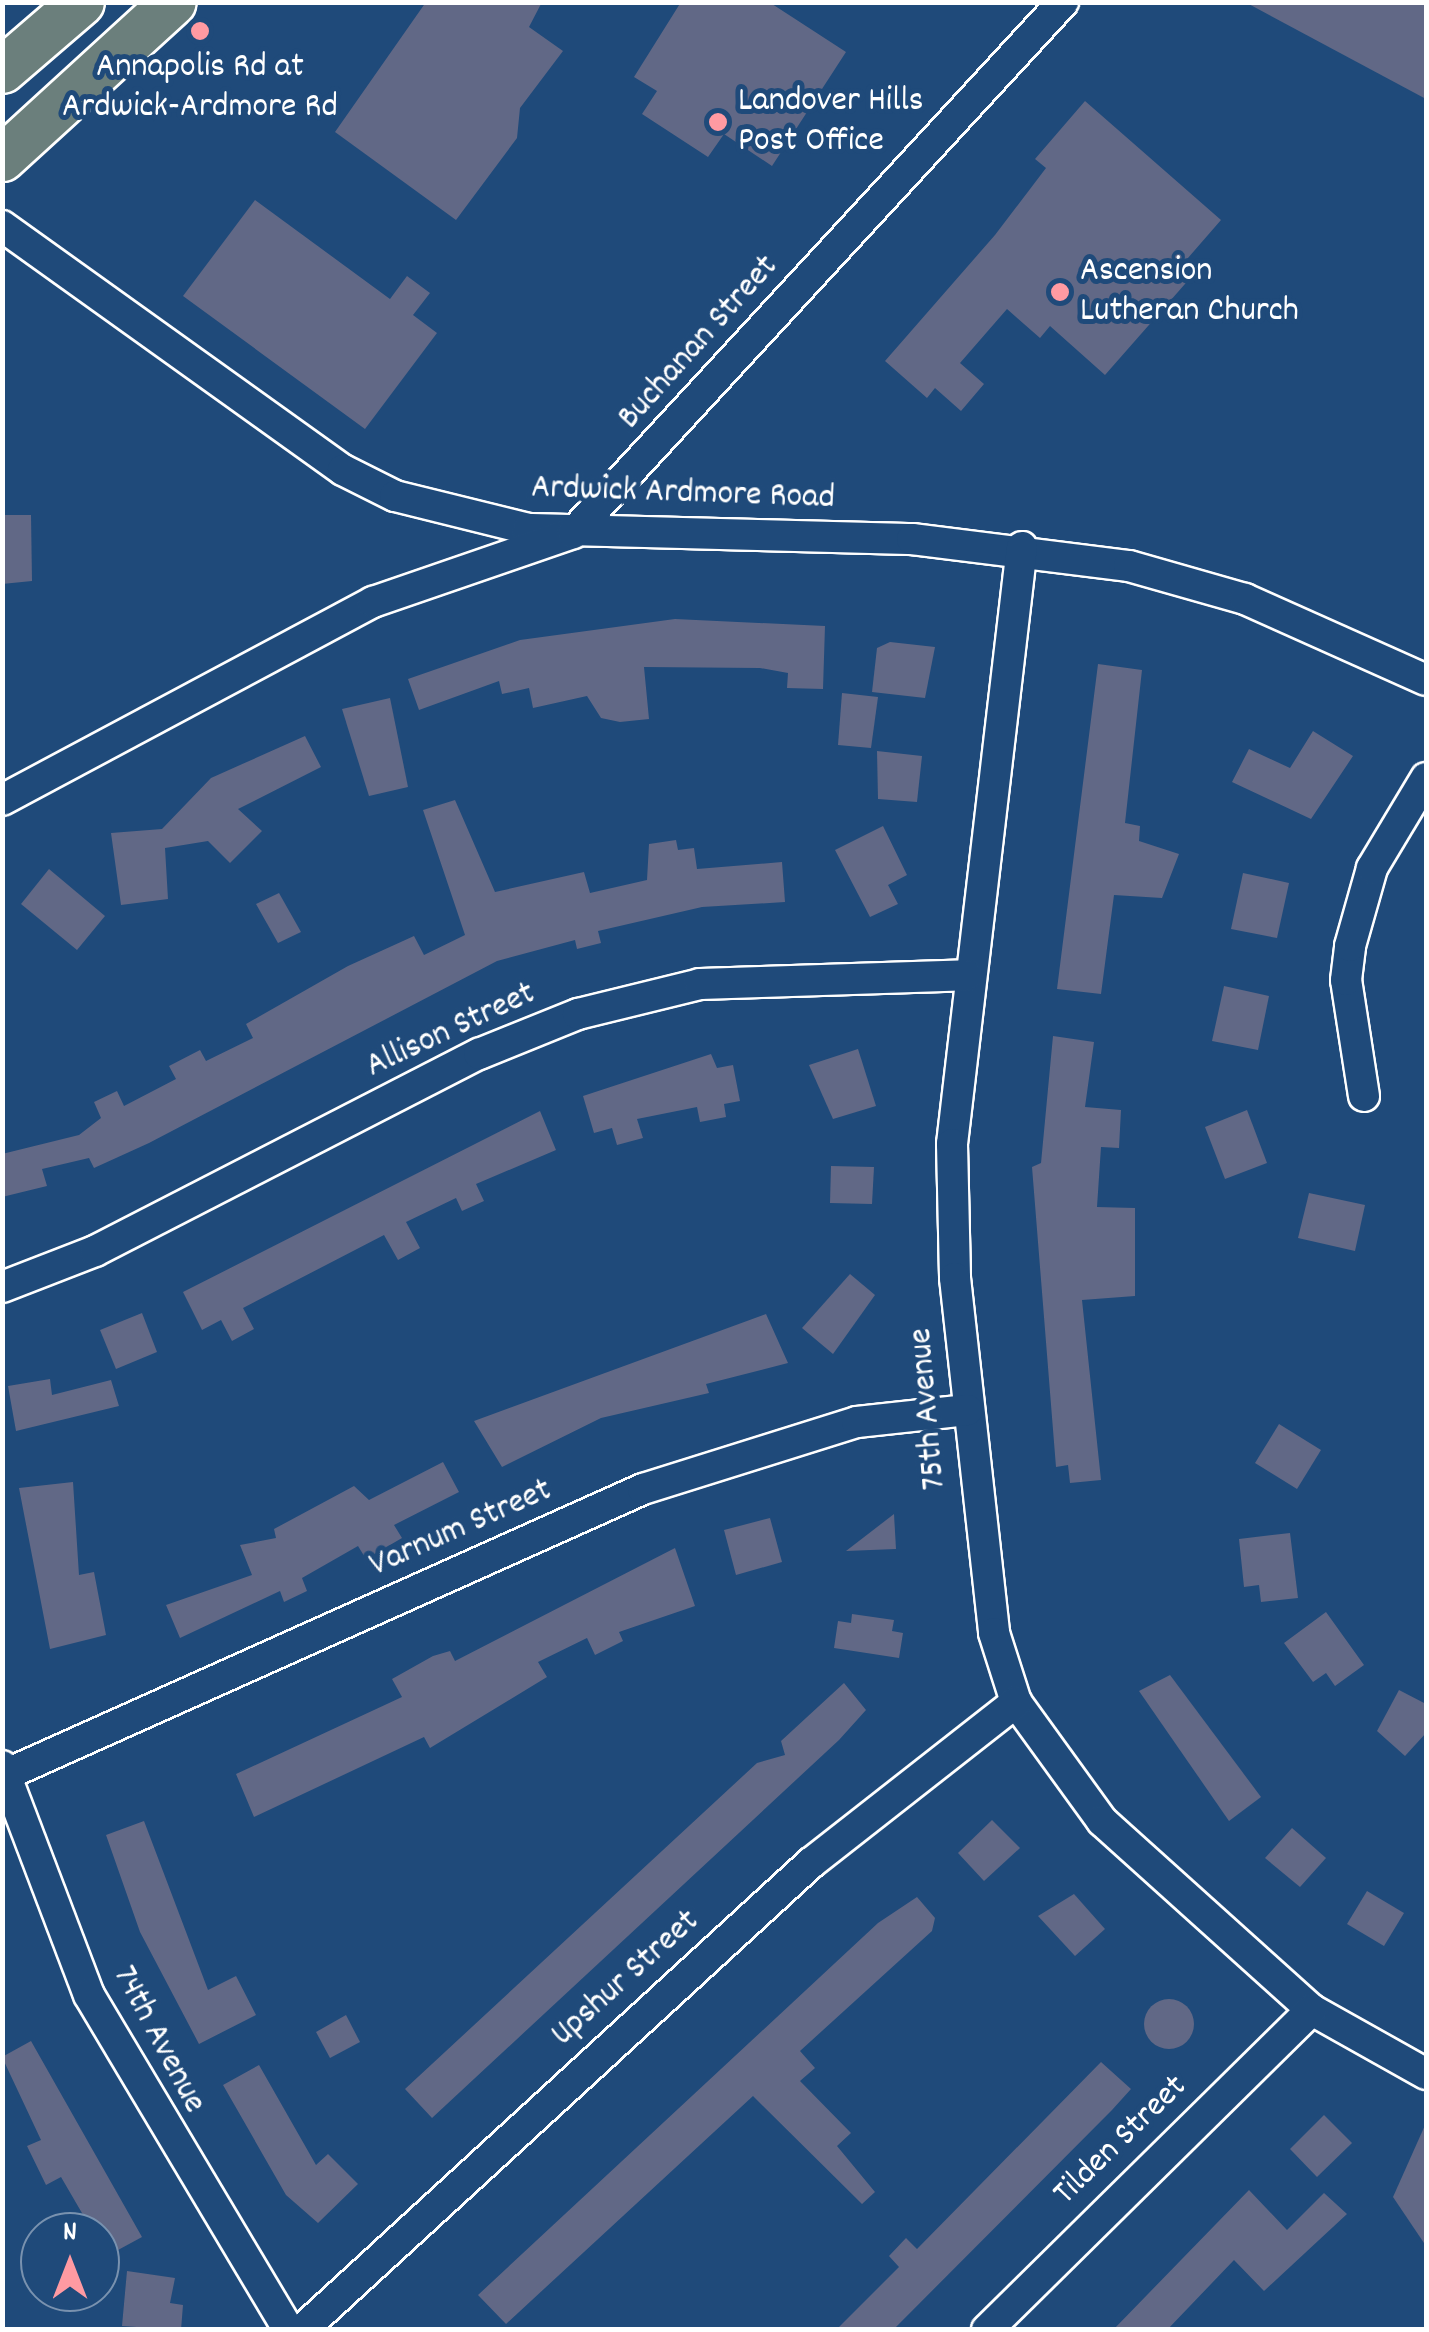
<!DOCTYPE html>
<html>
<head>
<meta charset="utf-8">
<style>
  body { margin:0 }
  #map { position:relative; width:1429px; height:2332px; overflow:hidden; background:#1f4a7a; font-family:Dekko,sans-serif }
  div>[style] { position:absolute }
  .building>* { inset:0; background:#616886 }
  .round { border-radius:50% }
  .roads { filter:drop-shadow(2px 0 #fff) drop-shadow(-2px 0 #fff) drop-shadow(0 2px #fff) drop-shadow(0 -2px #fff) }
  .street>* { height:30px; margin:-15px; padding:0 15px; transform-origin:15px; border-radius:15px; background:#1f4a7a }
  .primary>* { height:45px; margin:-22.5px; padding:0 22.5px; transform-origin:22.5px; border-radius:22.5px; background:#6b7f7c }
  .dots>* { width:28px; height:28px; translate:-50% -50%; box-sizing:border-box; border:5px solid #1f4a7a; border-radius:50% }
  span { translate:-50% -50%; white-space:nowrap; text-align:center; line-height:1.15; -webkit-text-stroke:10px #1f4a7a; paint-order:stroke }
  .poi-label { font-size:35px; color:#fff }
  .left { translate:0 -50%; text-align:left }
  .street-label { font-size:35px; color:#fff }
  .frame { position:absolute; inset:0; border:5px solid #fff; pointer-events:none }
  .north { position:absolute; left:20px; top:2212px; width:100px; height:100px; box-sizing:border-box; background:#1f4a7a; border:2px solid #7992af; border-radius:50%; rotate:0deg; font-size:28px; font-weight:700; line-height:40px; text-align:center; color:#fff }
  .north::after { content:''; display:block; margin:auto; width:35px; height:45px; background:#ff9aa2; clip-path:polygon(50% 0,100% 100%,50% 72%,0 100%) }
</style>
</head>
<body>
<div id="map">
  <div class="building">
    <i style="clip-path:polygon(426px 2px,542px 2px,529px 27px,563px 51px,520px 108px,517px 138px,456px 220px,335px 132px)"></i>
    <i style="clip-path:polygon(681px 2px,769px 2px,846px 52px,772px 166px,724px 134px,708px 157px,642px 114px,657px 91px,634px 77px)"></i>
    <i style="clip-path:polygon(1245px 2px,1426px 2px,1426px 99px)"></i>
    <i style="clip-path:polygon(1085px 101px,1221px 220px,1181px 266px,1192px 276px,1105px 375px,1050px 326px,1040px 338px,1007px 309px,960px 363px,984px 384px,961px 411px,935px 388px,927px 398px,885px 361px,995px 235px,1046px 168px,1035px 159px)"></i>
    <i style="clip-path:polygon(255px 200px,390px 299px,407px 276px,430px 293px,413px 315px,437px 333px,365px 429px,183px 296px)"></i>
    <i style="clip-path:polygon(2px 515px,31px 515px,32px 581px,2px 584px)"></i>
    <i style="clip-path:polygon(675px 619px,825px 626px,823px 689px,787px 688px,788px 673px,760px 668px,644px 667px,649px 719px,620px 722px,601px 718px,587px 696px,533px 708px,529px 688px,502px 694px,499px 681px,419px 710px,408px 679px,520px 640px)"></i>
    <i style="clip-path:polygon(890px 642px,935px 647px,925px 698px,872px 692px,877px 648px)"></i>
    <i style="clip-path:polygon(1098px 664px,1142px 670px,1125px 823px,1140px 826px,1139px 841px,1179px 854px,1162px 898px,1114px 895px,1101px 994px,1057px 989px)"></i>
    <i style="clip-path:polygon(842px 693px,878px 697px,871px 748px,838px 745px)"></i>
    <i style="clip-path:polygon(390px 698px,408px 787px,369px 796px,342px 709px)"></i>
    <i style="clip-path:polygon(1313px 731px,1353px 756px,1311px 819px,1232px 782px,1249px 749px,1290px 768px)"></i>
    <i style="clip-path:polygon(305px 736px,321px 767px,238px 809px,262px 831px,230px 863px,208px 841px,165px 848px,168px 899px,121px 905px,111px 833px,162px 829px,211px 778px)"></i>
    <i style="clip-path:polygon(877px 751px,922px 756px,917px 802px,878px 799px)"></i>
    <i style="clip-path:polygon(455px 800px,495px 892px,584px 872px,590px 893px,647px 880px,649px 844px,676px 840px,678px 850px,694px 848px,697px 869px,782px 862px,785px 902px,702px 907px,598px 931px,601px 943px,577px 949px,575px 940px,497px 961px,149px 1143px,94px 1168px,89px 1158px,42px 1169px,47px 1186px,2px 1197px,2px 1154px,79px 1135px,101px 1118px,94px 1102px,117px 1091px,124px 1106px,176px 1079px,169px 1066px,200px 1050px,206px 1061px,253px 1038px,246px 1024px,348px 966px,414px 936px,424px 955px,465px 935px,423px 810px)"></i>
    <i style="clip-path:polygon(883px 826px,907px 875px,888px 885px,898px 904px,870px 917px,835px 850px)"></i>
    <i style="clip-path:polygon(49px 869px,105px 916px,77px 950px,21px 904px)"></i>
    <i style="clip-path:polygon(1243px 873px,1289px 883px,1277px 938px,1231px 929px)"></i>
    <i style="clip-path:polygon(279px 893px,301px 932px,278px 943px,256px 904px)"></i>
    <i style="clip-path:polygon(1224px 986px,1269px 996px,1258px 1050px,1212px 1041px)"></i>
    <i style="clip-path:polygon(1053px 1036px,1094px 1042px,1085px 1107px,1121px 1110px,1119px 1148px,1101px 1147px,1097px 1207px,1135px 1208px,1135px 1296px,1082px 1300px,1101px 1480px,1070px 1483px,1068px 1465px,1056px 1467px,1032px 1167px,1041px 1163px)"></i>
    <i style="clip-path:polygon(858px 1049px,876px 1106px,833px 1119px,809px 1065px)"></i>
    <i style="clip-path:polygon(711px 1054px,717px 1068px,733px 1065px,740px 1101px,724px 1104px,726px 1117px,700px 1122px,697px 1107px,637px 1119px,643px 1138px,617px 1145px,612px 1128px,594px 1133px,583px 1096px)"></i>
    <i style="clip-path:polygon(1247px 1110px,1267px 1163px,1225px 1179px,1205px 1127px)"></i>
    <i style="clip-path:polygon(540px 1111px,556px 1150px,476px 1184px,484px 1201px,462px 1211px,456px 1198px,406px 1222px,420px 1248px,398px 1260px,384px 1235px,243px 1308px,254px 1329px,232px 1341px,221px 1320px,202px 1330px,183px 1292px)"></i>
    <i style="clip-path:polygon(831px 1166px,874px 1167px,872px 1204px,830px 1203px)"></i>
    <i style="clip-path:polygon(1309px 1193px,1365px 1205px,1355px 1251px,1298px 1238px)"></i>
    <i style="clip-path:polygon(850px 1274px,875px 1295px,833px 1354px,802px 1328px)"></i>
    <i style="clip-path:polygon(142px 1313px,157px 1352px,116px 1369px,100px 1330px)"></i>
    <i style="clip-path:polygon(766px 1314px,788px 1363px,706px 1384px,709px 1393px,601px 1418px,502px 1467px,474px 1421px)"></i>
    <i style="clip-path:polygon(50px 1379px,52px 1395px,111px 1380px,119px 1406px,16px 1431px,8px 1386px)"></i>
    <i style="clip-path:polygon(1279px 1424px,1321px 1450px,1297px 1489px,1255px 1463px)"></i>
    <i style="clip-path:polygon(443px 1462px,459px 1492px,394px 1525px,402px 1538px,366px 1559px,358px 1546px,302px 1578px,307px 1591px,284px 1602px,280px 1591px,180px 1638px,166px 1605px,252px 1575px,240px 1545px,276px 1538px,274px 1529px,354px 1486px,369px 1500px)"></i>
    <i style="clip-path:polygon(73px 1482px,79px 1575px,94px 1572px,106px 1635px,50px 1649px,19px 1488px)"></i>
    <i style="clip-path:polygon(894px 1514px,896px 1549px,846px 1551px)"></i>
    <i style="clip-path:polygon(770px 1518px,782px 1562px,736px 1575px,724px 1530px)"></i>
    <i style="clip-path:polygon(1290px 1533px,1298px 1598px,1261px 1602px,1259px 1585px,1244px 1587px,1239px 1539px)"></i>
    <i style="clip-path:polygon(675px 1548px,695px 1606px,619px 1632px,623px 1641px,595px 1655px,587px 1638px,538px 1662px,547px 1677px,430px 1748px,424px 1737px,254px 1817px,236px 1774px,402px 1697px,392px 1679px,433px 1656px,450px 1651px,455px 1661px)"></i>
    <i style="clip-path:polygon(1326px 1612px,1364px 1665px,1335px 1686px,1326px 1673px,1313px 1682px,1284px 1643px)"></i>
    <i style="clip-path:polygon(852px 1614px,894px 1620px,892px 1631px,903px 1633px,899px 1658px,834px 1648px,838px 1621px,851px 1623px)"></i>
    <i style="clip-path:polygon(1170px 1675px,1261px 1797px,1229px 1821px,1139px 1691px)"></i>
    <i style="clip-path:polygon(844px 1683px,866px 1710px,839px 1740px,432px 2118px,405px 2089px,757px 1763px,785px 1755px,781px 1741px)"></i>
    <i style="clip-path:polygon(1399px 1690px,1426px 1704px,1426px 1733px,1405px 1756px,1377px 1731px)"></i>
    <i style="clip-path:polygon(992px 1820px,1020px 1848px,984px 1881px,958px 1853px)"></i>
    <i style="clip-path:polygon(144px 1821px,208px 1990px,236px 1976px,256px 2015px,199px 2044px,140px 1932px,106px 1835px)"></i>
    <i style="clip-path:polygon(1292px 1828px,1326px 1858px,1300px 1887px,1265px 1858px)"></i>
    <i style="clip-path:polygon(1367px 1891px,1404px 1913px,1384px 1946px,1347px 1924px)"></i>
    <i style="clip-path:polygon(1074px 1894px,1105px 1929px,1075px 1956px,1038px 1916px)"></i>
    <i style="clip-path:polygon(917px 1897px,935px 1918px,932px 1931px,800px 2051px,815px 2068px,800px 2081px,851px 2133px,837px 2146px,875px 2192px,862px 2204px,753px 2096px,506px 2324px,478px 2295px,878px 1923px)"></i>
    <i class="round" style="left:1144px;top:1999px;width:50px;height:50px"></i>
    <i style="clip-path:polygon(346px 2015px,360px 2042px,330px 2058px,316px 2032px)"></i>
    <i style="clip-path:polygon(31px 2041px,142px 2237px,107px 2256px,61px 2177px,46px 2185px,27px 2146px,41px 2140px,2px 2057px)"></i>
    <i style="clip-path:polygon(1101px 2062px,1131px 2089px,1112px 2110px,893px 2330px,836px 2330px,899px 2267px,889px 2256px,906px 2238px,917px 2249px)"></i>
    <i style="clip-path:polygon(259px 2065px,316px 2165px,328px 2154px,358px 2184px,318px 2223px,286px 2195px,223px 2085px)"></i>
    <i style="clip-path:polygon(1324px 2115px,1352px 2143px,1317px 2177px,1290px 2149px)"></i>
    <i style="clip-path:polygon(1426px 2123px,1426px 2246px,1393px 2197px)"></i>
    <i style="clip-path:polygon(1249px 2190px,1287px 2230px,1324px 2193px,1347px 2214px,1264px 2291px,1234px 2260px,1167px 2330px,1113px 2330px)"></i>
    <i style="clip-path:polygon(127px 2271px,175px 2278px,170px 2303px,183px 2305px,181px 2330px,122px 2326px)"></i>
  </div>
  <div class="roads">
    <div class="street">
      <i style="left:2px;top:226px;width:419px;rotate:35.6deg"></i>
      <i style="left:343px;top:470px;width:58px;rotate:26.6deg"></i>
      <i style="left:395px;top:496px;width:137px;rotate:13.9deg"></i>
      <i style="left:528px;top:529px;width:384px;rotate:1.5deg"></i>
      <i style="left:912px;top:539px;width:219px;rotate:7.1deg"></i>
      <i style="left:1129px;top:566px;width:121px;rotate:15.9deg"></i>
      <i style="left:1245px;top:599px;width:198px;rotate:24.1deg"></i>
      <i style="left:1022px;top:547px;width:601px;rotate:96.69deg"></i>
      <i style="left:952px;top:1144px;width:134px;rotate:88.7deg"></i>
      <i style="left:955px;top:1278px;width:357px;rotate:83.7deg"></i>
      <i style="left:994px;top:1633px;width:72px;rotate:72.3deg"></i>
      <i style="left:1016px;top:1702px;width:147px;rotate:54.1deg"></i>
      <i style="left:1102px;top:1821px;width:283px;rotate:42deg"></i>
      <i style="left:1312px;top:2010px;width:131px;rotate:29.3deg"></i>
      <i style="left:2px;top:800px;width:421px;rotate:-28.1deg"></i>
      <i style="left:373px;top:602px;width:212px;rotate:-19deg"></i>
      <i style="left:573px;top:533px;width:723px;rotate:-47.3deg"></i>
      <i style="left:1364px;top:1096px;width:117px;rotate:-98.8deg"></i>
      <i style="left:1346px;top:980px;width:34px;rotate:-83deg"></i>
      <i style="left:1350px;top:946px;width:81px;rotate:-74.2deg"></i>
      <i style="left:1372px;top:868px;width:105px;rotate:-59deg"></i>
      <i style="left:2px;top:1287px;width:100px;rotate:-21.2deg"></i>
      <i style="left:95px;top:1251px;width:432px;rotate:-27.2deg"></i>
      <i style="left:479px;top:1054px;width:107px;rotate:-22deg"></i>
      <i style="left:578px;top:1014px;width:126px;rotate:-13.8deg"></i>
      <i style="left:700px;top:984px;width:267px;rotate:-1.9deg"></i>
      <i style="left:2px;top:1766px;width:245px;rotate:69.2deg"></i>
      <i style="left:89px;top:1995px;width:390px;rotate:59.2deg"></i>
      <i style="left:5px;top:1775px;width:699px;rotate:-24.15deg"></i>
      <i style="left:643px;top:1489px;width:224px;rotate:-17.4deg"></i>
      <i style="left:857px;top:1422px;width:111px;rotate:-6.2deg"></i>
      <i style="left:302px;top:2330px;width:691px;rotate:-42.54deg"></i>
      <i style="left:811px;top:1863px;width:261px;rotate:-38.1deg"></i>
      <i style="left:987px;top:2330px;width:456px;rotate:-44.6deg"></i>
    </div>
    <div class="primary">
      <i style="left:2px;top:70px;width:104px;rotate:-40.7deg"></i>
      <i style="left:2px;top:158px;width:231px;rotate:-42.4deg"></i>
    </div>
  </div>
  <div class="dots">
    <i style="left:200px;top:31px;background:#ff9aa2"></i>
    <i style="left:718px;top:122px;background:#ff9aa2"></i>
    <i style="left:1060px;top:292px;background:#ff9aa2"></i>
  </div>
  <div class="poi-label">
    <span style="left:200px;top:88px">Annapolis Rd at<br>Ardwick-Ardmore Rd</span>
    <span class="left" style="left:738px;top:122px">Landover Hills<br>Post Office</span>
    <span class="left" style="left:1080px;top:292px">Ascension<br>Lutheran Church</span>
  </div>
  <div class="street-label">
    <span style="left:699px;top:343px;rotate:-48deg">Buchanan Street</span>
    <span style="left:683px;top:494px;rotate:2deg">Ardwick Ardmore Road</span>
    <span style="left:451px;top:1031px;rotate:-25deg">Allison Street</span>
    <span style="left:929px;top:1409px;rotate:-95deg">75th Avenue</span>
    <span style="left:461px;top:1529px;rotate:-24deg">Varnum Street</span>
    <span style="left:626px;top:1979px;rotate:-42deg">Upshur Street</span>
    <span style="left:158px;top:2040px;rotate:62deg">74th Avenue</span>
    <span style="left:1121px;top:2141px;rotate:-44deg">Tilden Street</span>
  </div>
  <div class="frame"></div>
  <div class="north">N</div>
</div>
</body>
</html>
